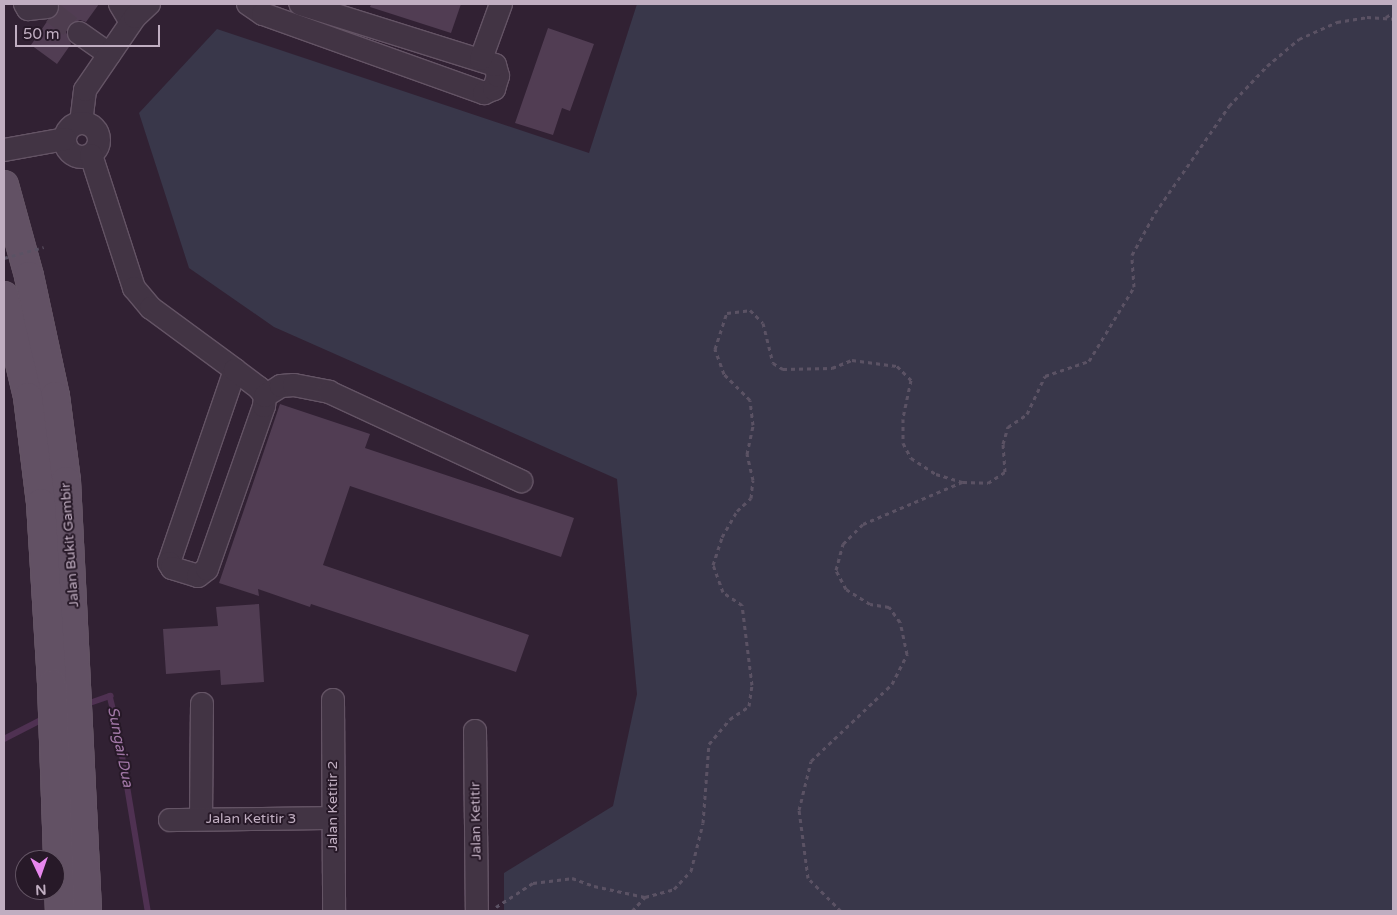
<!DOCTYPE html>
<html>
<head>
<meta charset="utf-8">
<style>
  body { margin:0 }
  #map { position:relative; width:1397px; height:915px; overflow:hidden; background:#312133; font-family:"Varela Round",sans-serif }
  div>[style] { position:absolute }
  .green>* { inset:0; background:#39374a }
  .stream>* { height:5.5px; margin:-2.75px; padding:0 2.75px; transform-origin:2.75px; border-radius:2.75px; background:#4f3152 }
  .building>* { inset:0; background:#513d53 }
  .minor-tunnel>* { height:22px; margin-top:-11px; transform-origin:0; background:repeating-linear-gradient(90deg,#4e3d4f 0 22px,transparent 0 33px) }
  .path>* { height:3px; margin-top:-1.5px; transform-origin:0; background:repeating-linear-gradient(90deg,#5b5264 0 4px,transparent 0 8px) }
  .roads { filter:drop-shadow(1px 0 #645465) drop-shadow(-1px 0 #645465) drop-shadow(0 1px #645465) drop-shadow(0 -1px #645465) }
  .minor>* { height:22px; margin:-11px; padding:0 11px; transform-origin:11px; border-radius:11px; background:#423444 }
  .minor>.ring { margin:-11px; padding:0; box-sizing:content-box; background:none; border:22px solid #423444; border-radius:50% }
  .major>* { height:28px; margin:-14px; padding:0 14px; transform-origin:14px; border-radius:14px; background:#625164 }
  .path-bridge>* { height:3px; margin-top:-1.5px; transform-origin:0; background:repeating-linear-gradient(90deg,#5b5264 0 4px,transparent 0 8px) }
  span { translate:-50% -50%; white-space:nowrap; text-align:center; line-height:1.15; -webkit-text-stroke:4px #271928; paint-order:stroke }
  .street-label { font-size:14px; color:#c0aec1 }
  .water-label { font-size:15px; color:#a278a7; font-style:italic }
  .frame { position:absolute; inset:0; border:5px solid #c0aec1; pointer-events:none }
  .north { position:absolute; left:15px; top:850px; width:50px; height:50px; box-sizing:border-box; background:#271928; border:1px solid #645565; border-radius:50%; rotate:177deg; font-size:14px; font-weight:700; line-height:20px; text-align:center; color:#c0aec1 }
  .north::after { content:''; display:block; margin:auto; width:18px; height:22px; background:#e787ed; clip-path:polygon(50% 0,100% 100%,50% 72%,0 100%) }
  .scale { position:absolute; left:15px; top:25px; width:145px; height:22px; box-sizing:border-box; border:2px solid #c0aec1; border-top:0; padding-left:6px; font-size:15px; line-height:18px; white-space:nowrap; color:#c0aec1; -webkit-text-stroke:4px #271928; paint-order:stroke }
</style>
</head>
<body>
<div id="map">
  <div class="green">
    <i style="clip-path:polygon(637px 4px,1393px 4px,1393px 911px,504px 911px,504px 873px,613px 806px,637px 694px,617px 479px,274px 327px,189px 268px,139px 113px,217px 29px,589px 153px)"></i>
  </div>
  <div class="stream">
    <i style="left:84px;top:705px;width:28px;rotate:-19deg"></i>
    <i style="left:110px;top:696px;width:34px;rotate:76deg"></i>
    <i style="left:118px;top:729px;width:184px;rotate:80.6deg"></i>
    <i style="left:4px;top:739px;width:46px;rotate:-27.1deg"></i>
  </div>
  <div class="building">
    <i style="clip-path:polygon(60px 4px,99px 4px,86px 22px,80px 20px,69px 25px,66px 32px,71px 44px,57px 64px,31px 45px,48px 20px,59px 13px)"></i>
    <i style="clip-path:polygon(371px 4px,461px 4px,451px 33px,370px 7px)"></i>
    <i style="clip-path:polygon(548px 28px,594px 44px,570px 111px,562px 108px,553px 135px,515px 123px)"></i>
    <i style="clip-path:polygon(280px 404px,370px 434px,365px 448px,574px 518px,561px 557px,350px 486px,323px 565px,529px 635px,516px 672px,311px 604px,310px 607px,258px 589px,259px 596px,219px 583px)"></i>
    <i style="clip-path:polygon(259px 604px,264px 682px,221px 685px,220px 670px,166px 674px,163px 629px,218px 626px,216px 607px)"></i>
  </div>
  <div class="minor-tunnel">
    <i style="left:53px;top:13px;width:33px;rotate:38deg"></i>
  </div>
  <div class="path">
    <i style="left:1386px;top:17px;width:8px;rotate:-30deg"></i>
    <i style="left:496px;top:907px;width:44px;rotate:-33deg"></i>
    <i style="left:533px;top:883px;width:39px;rotate:-7deg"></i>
    <i style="left:572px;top:878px;width:23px;rotate:20deg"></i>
    <i style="left:594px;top:886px;width:52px;rotate:12.2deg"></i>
    <i style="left:645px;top:897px;width:30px;rotate:-15deg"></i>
    <i style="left:674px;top:889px;width:25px;rotate:-47deg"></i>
    <i style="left:691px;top:871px;width:49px;rotate:-76deg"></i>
    <i style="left:703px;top:823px;width:79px;rotate:-85.7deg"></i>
    <i style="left:709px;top:744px;width:33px;rotate:-50deg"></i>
    <i style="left:730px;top:719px;width:23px;rotate:-34deg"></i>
    <i style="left:749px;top:706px;width:21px;rotate:-82deg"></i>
    <i style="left:752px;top:685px;width:81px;rotate:-97.1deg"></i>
    <i style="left:742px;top:605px;width:23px;rotate:-146deg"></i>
    <i style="left:723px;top:592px;width:29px;rotate:-110deg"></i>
    <i style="left:713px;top:565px;width:29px;rotate:-72deg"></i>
    <i style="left:722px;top:537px;width:30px;rotate:-60deg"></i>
    <i style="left:737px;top:511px;width:19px;rotate:-43deg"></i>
    <i style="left:751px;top:498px;width:18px;rotate:-84deg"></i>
    <i style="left:753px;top:480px;width:27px;rotate:-103deg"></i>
    <i style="left:747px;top:454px;width:30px;rotate:-78deg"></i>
    <i style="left:753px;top:425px;width:25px;rotate:-97deg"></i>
    <i style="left:750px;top:400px;width:37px;rotate:-135deg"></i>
    <i style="left:724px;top:374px;width:27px;rotate:-110deg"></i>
    <i style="left:715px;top:349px;width:38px;rotate:-72deg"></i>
    <i style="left:727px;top:313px;width:23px;rotate:-7deg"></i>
    <i style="left:750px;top:310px;width:18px;rotate:45deg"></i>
    <i style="left:763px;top:323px;width:41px;rotate:76deg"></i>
    <i style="left:773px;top:363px;width:12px;rotate:31deg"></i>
    <i style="left:783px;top:369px;width:49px;rotate:-1.2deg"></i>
    <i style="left:832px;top:368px;width:22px;rotate:-22deg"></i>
    <i style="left:852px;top:360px;width:45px;rotate:7.6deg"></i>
    <i style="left:897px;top:366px;width:20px;rotate:45deg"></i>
    <i style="left:911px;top:380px;width:40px;rotate:102deg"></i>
    <i style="left:903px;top:419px;width:24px;rotate:90deg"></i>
    <i style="left:903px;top:443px;width:17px;rotate:62deg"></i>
    <i style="left:911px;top:458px;width:30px;rotate:33deg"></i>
    <i style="left:936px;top:474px;width:28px;rotate:17deg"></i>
    <i style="left:963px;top:482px;width:25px;rotate:2deg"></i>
    <i style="left:988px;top:483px;width:20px;rotate:-33deg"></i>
    <i style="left:1005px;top:472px;width:28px;rotate:-94deg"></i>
    <i style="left:1003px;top:444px;width:18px;rotate:-74deg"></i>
    <i style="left:1008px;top:427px;width:23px;rotate:-34deg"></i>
    <i style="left:1027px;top:414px;width:42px;rotate:-64.7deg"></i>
    <i style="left:1045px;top:376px;width:46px;rotate:-18.8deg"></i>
    <i style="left:1089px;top:361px;width:87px;rotate:-58.7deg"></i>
    <i style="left:1134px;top:287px;width:32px;rotate:-94deg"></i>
    <i style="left:1132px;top:255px;width:48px;rotate:-61.3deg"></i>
    <i style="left:1155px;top:213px;width:130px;rotate:-55.3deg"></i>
    <i style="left:1229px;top:106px;width:55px;rotate:-46.5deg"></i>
    <i style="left:1267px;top:66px;width:42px;rotate:-40.2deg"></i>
    <i style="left:1299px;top:39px;width:42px;rotate:-24.1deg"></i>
    <i style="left:1337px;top:22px;width:30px;rotate:-9deg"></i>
    <i style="left:1367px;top:17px;width:26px;rotate:4deg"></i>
    <i style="left:632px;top:911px;width:19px;rotate:-47deg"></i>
    <i style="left:841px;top:911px;width:47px;rotate:-135deg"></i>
    <i style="left:808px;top:878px;width:69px;rotate:-97.5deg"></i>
    <i style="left:799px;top:810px;width:50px;rotate:-76.2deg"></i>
    <i style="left:811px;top:761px;width:112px;rotate:-43.5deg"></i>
    <i style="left:892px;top:684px;width:34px;rotate:-63deg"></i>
    <i style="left:907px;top:654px;width:33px;rotate:-102deg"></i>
    <i style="left:900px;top:622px;width:19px;rotate:-126deg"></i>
    <i style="left:889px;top:607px;width:19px;rotate:-171deg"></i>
    <i style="left:870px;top:604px;width:28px;rotate:-148deg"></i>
    <i style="left:846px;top:589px;width:21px;rotate:-118deg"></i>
    <i style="left:836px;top:570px;width:27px;rotate:-75deg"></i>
    <i style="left:843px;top:544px;width:28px;rotate:-45deg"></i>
    <i style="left:863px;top:524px;width:108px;rotate:-23deg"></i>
  </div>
  <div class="roads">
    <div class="minor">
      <i style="left:25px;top:4px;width:6px;rotate:59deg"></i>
      <i style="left:28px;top:9px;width:19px;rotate:-6deg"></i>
      <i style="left:120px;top:4px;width:21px;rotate:59deg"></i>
      <i style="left:248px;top:4px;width:18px;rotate:34deg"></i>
      <i style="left:263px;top:14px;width:235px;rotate:19.7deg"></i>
      <i style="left:484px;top:93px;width:11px;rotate:-22deg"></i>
      <i style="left:494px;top:89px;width:14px;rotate:-73deg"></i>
      <i style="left:498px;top:76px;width:11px;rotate:-105deg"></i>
      <i style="left:495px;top:65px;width:204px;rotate:-162.6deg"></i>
      <i style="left:79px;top:33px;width:37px;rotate:35deg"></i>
      <i style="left:481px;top:59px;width:59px;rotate:-70deg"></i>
      <i style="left:81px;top:123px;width:33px;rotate:-83deg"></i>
      <i style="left:85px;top:90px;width:88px;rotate:-55.6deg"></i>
      <i style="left:135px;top:17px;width:19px;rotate:-43deg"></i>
      <i class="ring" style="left:65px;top:123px;width:12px;height:12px"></i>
      <i style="left:4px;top:150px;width:62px;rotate:-10.2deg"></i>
      <i style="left:91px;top:155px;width:140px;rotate:72.1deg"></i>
      <i style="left:134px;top:288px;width:26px;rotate:50deg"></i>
      <i style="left:151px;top:308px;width:104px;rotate:36.4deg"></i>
      <i style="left:235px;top:370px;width:204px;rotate:108.9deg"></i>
      <i style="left:169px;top:563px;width:6px;rotate:59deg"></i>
      <i style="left:172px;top:568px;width:27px;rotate:17deg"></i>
      <i style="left:198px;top:576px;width:11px;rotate:-38deg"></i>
      <i style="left:207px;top:569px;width:173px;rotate:-70.7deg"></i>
      <i style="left:264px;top:406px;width:10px;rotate:-84deg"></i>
      <i style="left:265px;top:396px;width:10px;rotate:-127deg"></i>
      <i style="left:259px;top:388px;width:30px;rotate:-143deg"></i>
      <i style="left:265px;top:396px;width:19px;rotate:-32deg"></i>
      <i style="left:281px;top:386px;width:13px;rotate:-4deg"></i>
      <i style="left:294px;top:385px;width:36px;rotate:11deg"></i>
      <i style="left:329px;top:392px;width:212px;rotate:24.9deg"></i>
      <i style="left:333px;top:700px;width:211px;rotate:89.7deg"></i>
      <i style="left:475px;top:731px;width:180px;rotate:89.4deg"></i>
      <i style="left:201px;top:819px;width:115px;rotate:-89.5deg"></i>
      <i style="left:170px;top:820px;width:163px;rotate:-0.7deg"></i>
    </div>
    <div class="major">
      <i style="left:4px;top:185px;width:94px;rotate:74.6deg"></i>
      <i style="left:29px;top:276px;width:123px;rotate:77.8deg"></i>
      <i style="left:55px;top:396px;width:86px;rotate:82.6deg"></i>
      <i style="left:66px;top:481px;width:431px;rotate:87.2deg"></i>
      <i style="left:4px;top:296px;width:104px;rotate:76.6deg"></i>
      <i style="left:28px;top:397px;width:107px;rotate:83deg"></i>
      <i style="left:41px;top:503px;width:181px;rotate:86.5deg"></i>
      <i style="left:52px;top:684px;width:227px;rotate:88deg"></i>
    </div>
  </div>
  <div class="path-bridge">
    <i style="left:4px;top:258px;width:41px;rotate:-15.4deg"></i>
  </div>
  <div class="street-label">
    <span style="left:70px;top:545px;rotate:-94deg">Jalan Bukit Gambir</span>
    <span style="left:333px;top:806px;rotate:-90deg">Jalan Ketitir 2</span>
    <span style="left:251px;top:819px">Jalan Ketitir 3</span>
    <span style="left:476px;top:821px;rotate:-91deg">Jalan Ketitir</span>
  </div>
  <div class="water-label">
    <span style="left:120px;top:747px;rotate:79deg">Sungai Dua</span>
  </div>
  <div class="frame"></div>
  <div class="north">N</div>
  <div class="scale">50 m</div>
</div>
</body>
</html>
